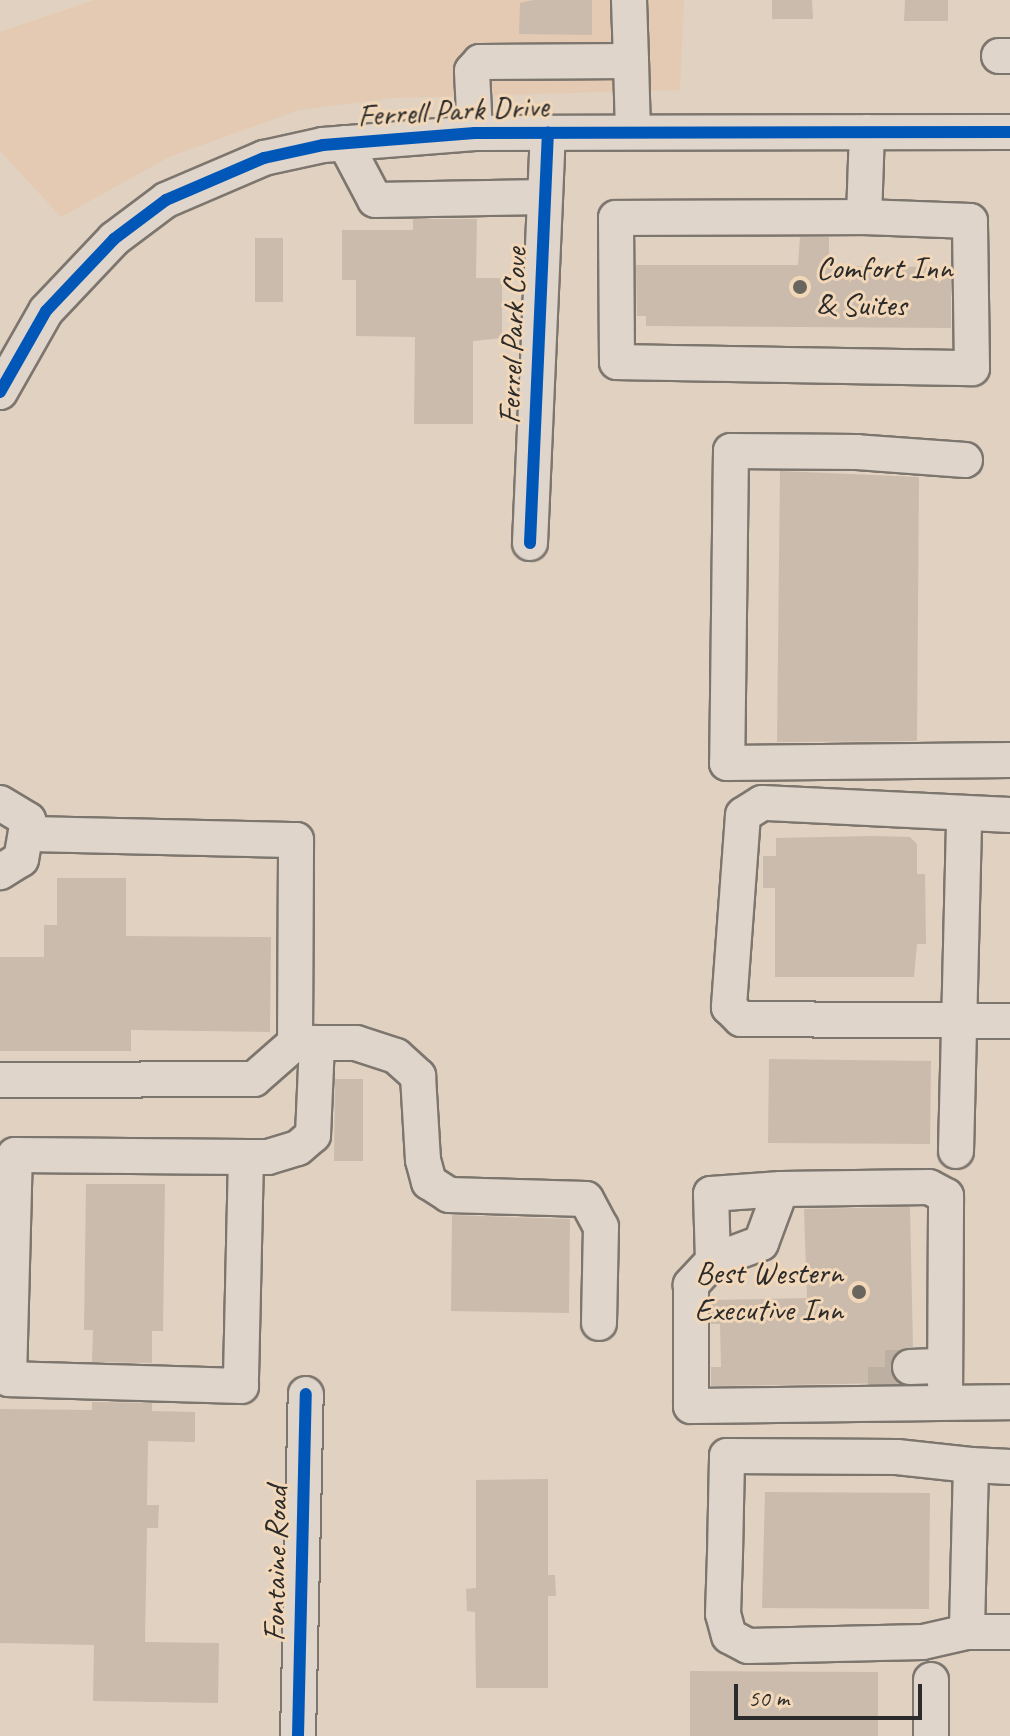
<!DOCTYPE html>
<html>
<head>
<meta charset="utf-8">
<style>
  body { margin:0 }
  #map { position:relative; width:1010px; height:1736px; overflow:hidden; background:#e1d1c0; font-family:Caveat,sans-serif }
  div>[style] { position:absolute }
  .built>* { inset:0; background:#e4cab2 }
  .building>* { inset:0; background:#cabbad }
  .minor-tunnel>* { height:34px; margin-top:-17px; transform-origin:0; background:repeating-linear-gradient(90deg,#bdb0a2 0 34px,transparent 0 51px) }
  .roads { filter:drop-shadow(2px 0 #7d766e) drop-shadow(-2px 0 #7d766e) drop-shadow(0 2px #7d766e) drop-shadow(0 -2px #7d766e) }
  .minor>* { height:34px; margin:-17px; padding:0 17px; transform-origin:17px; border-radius:17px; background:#dfd5ca }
  .cycleway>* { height:12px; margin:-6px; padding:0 6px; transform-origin:6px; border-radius:6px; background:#0057b8 }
  .dots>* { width:22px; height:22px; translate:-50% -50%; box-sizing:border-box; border:4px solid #f2d8b9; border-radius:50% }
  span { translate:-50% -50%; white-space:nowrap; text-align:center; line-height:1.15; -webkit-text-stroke:6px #f2d8b9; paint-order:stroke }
  .street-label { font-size:32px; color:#2b2b2b }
  .poi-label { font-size:32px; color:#2b2b2b }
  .left { translate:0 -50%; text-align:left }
  .right { translate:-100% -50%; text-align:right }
  .scale { position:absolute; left:734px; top:1684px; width:188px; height:36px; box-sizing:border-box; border:4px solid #2b2b2b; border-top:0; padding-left:10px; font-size:24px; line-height:28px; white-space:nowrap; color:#2b2b2b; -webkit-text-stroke:6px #f2d8b9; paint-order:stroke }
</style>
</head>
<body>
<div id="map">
  <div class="built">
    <i style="clip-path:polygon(94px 0,684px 0,680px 90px,393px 98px,299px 110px,169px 157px,61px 217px,0 151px,0 32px)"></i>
  </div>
  <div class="building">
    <i style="clip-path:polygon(534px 0,592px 0,592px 35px,519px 34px,520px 3px)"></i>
    <i style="clip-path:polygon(772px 0,812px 0,813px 19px,772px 19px)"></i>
    <i style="clip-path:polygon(905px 0,948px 0,948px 21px,904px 21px)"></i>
    <i style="clip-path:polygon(413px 219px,477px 219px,476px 278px,502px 278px,502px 338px,473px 341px,473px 424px,414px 424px,415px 337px,356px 336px,356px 280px,342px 280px,342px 230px,413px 230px)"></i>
    <i style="clip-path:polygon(800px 237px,829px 237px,829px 266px,951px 267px,951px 328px,646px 326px,646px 316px,637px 316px,636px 265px,798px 265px)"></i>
    <i style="clip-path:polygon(255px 238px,283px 238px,283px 302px,255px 302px)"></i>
    <i style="clip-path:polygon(780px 471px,919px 477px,917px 741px,777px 742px)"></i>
    <i style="clip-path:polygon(872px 836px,910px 837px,917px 844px,917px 874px,925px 874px,926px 944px,917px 944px,914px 977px,775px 977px,775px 888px,763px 888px,763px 856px,776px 856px,776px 838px)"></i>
    <i style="clip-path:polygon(57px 878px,126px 878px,126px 936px,271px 937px,270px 1032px,131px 1030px,131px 1051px,0 1051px,0 957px,44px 957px,44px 925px,57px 925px)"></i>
    <i style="clip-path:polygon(769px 1059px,931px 1061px,930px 1144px,768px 1143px)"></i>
    <i style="clip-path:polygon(335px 1079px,363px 1079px,363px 1161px,334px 1161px)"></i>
    <i style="clip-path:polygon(86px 1184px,165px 1184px,163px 1331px,152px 1331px,152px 1363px,92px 1362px,93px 1330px,84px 1330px)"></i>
    <i style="clip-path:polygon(910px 1207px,913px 1347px,892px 1358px,890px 1368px,899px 1383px,711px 1386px,711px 1367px,721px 1367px,720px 1324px,711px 1324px,711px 1300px,807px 1298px,804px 1209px)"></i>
    <i style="clip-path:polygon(452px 1215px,570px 1219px,569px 1313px,451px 1311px)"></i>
    <i style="clip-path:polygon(92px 1402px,152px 1403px,152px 1411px,195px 1412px,195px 1442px,148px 1441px,147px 1505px,159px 1505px,158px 1528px,147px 1528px,145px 1642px,219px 1643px,218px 1703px,93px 1701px,94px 1645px,0 1643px,0 1409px,92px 1410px)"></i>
    <i style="clip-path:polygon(548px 1479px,548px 1575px,555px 1575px,556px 1596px,548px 1596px,548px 1688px,476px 1688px,475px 1612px,467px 1611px,466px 1589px,476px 1588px,476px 1480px)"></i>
    <i style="clip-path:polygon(765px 1492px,930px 1493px,929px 1609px,762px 1608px)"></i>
    <i style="clip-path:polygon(690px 1671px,878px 1672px,878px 1736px,690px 1736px)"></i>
  </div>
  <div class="minor-tunnel">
    <i style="left:885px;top:1385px;width:18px;rotate:-90deg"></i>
    <i style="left:885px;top:1367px;width:25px"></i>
  </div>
  <div class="roads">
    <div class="minor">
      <i style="left:629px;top:0;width:61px;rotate:88.1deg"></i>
      <i style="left:999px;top:56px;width:11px"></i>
      <i style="left:475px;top:133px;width:62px;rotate:-92.8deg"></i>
      <i style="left:472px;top:71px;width:12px;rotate:-48deg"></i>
      <i style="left:480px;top:62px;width:151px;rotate:-0.4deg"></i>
      <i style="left:631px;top:61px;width:71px;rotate:88.4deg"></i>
      <i style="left:345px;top:143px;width:64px;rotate:62.2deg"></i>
      <i style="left:375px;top:200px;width:170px;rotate:-1deg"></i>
      <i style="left:864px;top:217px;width:248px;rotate:179.8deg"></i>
      <i style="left:616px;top:218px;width:144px;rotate:89.6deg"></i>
      <i style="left:617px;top:362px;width:355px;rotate:1deg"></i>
      <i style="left:972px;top:368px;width:147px;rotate:-90.8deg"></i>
      <i style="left:970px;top:221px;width:106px;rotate:-177.8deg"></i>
      <i style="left:864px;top:217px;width:85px;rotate:-88deg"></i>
      <i style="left:0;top:392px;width:93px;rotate:-60.4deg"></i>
      <i style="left:46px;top:311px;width:99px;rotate:-46.6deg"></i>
      <i style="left:114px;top:239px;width:65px;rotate:-36.9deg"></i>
      <i style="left:166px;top:200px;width:107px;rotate:-23.2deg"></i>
      <i style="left:264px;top:158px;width:60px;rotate:-12.4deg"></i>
      <i style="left:323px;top:145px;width:152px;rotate:-4.5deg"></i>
      <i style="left:475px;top:133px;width:535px;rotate:-0.11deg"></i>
      <i style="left:965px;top:460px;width:108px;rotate:-175.8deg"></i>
      <i style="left:857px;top:452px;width:126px;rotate:-179.5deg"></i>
      <i style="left:731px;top:451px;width:312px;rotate:90.7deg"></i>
      <i style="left:727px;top:763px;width:283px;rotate:-0.6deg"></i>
      <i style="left:530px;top:543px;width:411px;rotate:-87.5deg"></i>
      <i style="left:0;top:803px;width:33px;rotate:31deg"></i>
      <i style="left:28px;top:820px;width:40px;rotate:100deg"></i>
      <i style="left:21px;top:859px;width:25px;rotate:148deg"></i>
      <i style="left:1010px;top:815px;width:248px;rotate:-177.2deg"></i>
      <i style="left:762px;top:803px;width:22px;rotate:148deg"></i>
      <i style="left:743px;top:815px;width:193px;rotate:94.2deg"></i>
      <i style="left:729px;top:1007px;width:17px;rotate:45deg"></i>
      <i style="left:741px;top:1019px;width:269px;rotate:0.4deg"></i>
      <i style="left:296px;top:1043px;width:60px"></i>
      <i style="left:356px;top:1043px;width:42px;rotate:18deg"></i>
      <i style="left:396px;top:1056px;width:30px;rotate:42deg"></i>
      <i style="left:418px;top:1076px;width:84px;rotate:86.6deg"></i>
      <i style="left:423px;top:1160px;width:23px;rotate:75deg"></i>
      <i style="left:429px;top:1182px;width:24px;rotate:33deg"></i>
      <i style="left:449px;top:1195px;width:137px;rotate:1.7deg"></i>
      <i style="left:586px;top:1199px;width:32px;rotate:62deg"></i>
      <i style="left:601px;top:1227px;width:96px;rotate:91.2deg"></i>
      <i style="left:0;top:1080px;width:254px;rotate:-0.2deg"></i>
      <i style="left:254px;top:1079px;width:55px;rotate:-41.3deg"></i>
      <i style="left:295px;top:1043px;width:203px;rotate:-89.7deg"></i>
      <i style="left:296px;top:840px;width:270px;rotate:-178.7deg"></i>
      <i style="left:956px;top:1151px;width:337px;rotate:-88.6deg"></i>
      <i style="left:246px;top:1157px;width:229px;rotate:91.3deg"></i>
      <i style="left:241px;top:1386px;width:232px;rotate:-178.3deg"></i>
      <i style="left:9px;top:1379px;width:224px;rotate:-88.5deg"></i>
      <i style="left:15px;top:1155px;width:231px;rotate:0.5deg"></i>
      <i style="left:246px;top:1157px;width:22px"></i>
      <i style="left:268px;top:1157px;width:31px;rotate:-17deg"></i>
      <i style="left:298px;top:1148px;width:20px;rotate:-41deg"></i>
      <i style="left:313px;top:1135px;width:92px;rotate:-87.5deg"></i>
      <i style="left:713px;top:1261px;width:67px;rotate:-91.7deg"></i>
      <i style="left:711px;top:1194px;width:70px;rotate:-4.1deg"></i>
      <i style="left:910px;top:1367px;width:34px;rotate:-2deg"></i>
      <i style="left:945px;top:1401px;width:205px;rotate:-89.7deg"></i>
      <i style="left:946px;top:1196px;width:19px;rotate:-152deg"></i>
      <i style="left:929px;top:1187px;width:148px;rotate:179.2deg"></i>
      <i style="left:781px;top:1189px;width:58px;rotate:110.3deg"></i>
      <i style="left:761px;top:1243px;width:51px;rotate:159.4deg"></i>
      <i style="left:713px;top:1261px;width:33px;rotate:133deg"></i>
      <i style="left:691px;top:1285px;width:121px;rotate:90deg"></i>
      <i style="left:691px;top:1406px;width:319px;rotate:-0.7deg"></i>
      <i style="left:1010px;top:1467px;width:39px;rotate:-177deg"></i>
      <i style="left:971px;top:1465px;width:167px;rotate:91.4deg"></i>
      <i style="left:967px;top:1632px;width:43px"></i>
      <i style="left:967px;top:1632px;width:45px;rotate:167.2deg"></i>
      <i style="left:923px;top:1642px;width:175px;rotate:178.7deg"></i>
      <i style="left:748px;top:1646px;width:21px;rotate:-152deg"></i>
      <i style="left:729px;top:1636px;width:23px;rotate:-105deg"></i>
      <i style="left:723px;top:1614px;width:60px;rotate:-88.1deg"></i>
      <i style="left:725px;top:1554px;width:98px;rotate:-88.8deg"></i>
      <i style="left:727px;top:1456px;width:170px;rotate:0.3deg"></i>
      <i style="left:897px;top:1457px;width:74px;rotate:6.2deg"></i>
      <i style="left:298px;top:1736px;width:342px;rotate:-88.7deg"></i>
      <i style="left:931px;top:1736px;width:56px;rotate:-90deg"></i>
    </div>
  </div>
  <div class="cycleway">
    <i style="left:0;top:392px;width:93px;rotate:-60.4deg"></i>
    <i style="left:46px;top:311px;width:99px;rotate:-46.6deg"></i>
    <i style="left:114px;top:239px;width:65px;rotate:-36.9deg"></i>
    <i style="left:166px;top:200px;width:107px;rotate:-23.2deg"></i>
    <i style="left:264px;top:158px;width:60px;rotate:-12.4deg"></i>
    <i style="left:323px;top:145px;width:152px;rotate:-4.5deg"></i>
    <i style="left:475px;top:133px;width:535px;rotate:-0.11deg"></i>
    <i style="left:530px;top:543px;width:411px;rotate:-87.5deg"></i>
    <i style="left:298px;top:1736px;width:342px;rotate:-88.7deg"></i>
  </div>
  <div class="dots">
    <i style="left:800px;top:287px;background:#6b655f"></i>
    <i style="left:859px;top:1292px;background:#6b655f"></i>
  </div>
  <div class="street-label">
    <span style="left:453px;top:111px;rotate:-3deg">Ferrell Park Drive</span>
    <span style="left:513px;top:336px;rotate:-88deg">Ferrel Park Cove</span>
    <span style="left:276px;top:1564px;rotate:-89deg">Fontaine Road</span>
  </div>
  <div class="poi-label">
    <span class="left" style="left:816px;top:287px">Comfort Inn<br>&amp; Suites</span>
    <span class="right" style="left:843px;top:1292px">Best Western<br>Executive Inn</span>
  </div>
  <div class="scale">50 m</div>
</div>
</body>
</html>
